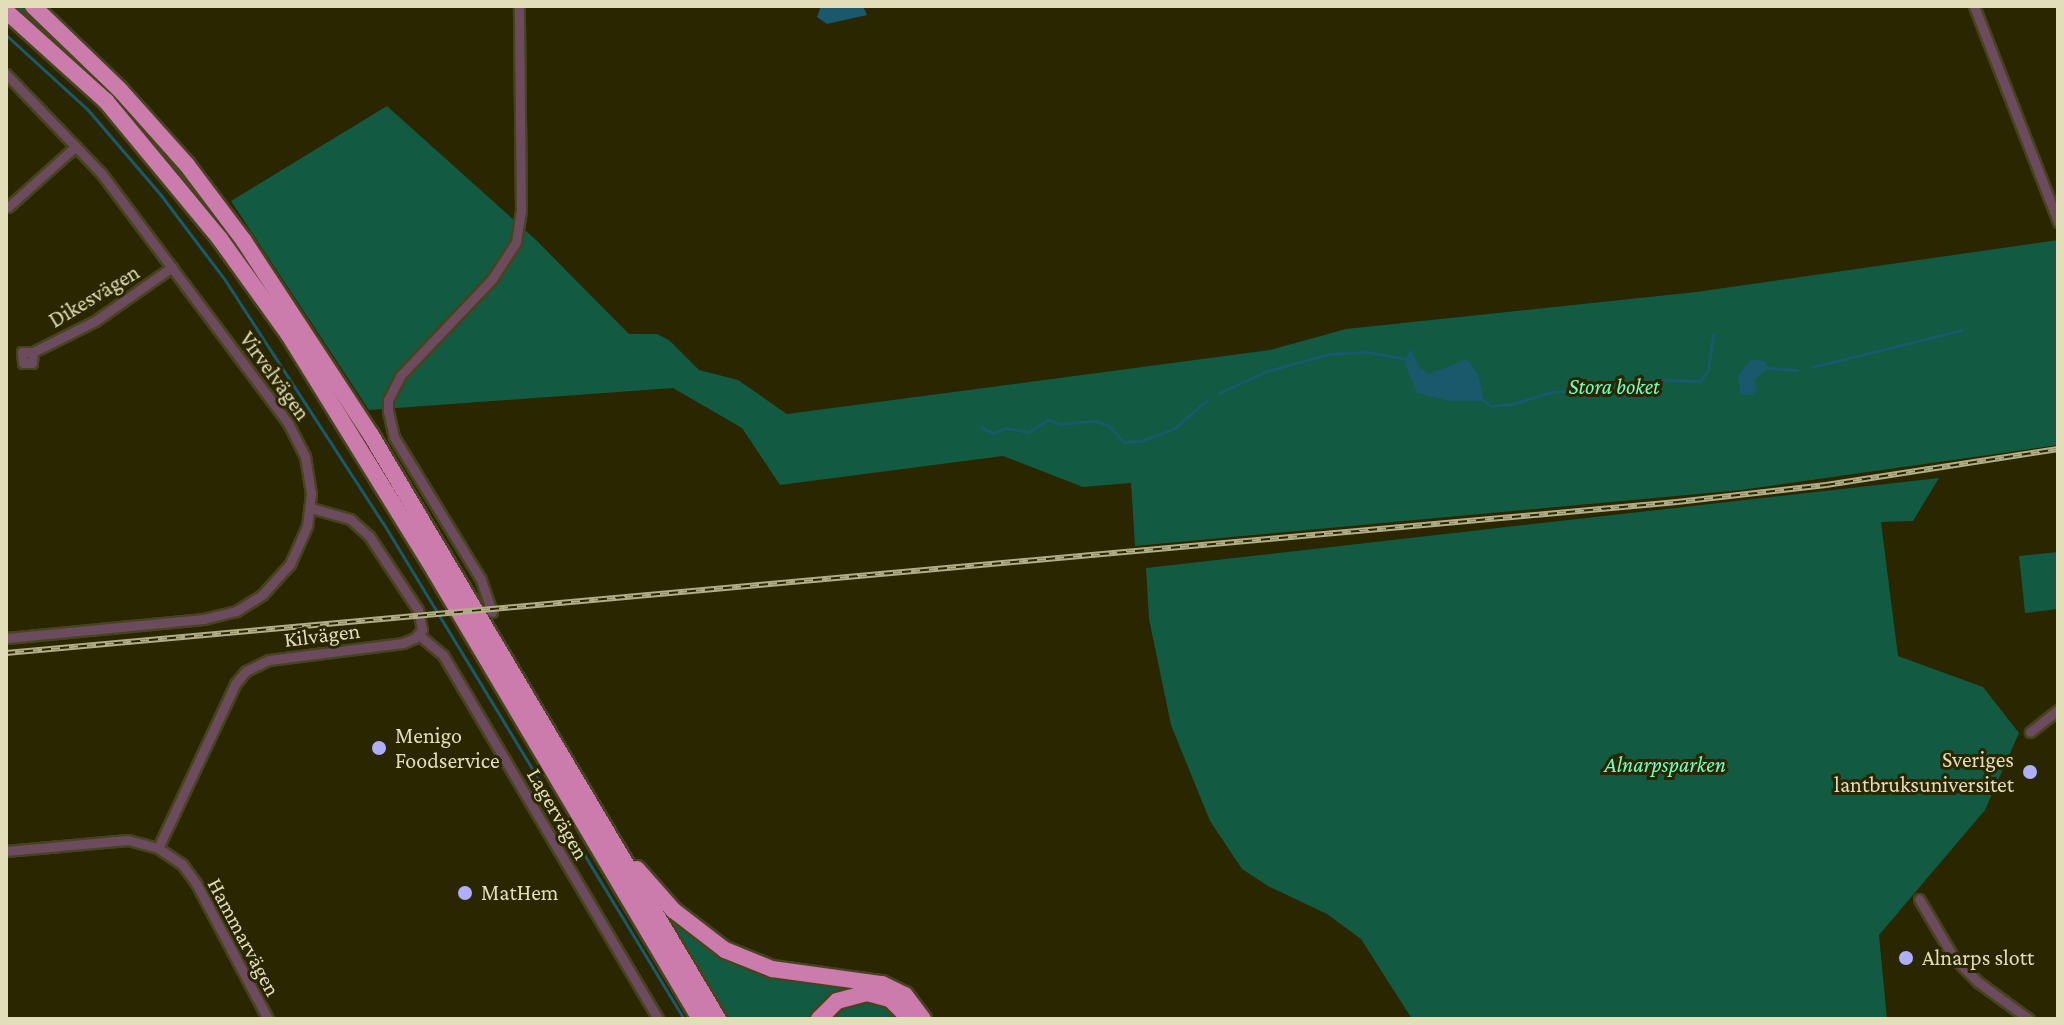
<!DOCTYPE html>
<html>
<head>
<meta charset="utf-8">
<style>
  body { margin:0 }
  #map { position:relative; width:2064px; height:1025px; overflow:hidden; background:#2a2600; font-family:"Crimson Pro",serif }
  div>[style] { position:absolute }
  .green>* { inset:0; background:#125a41 }
  .water>* { inset:0; background:#1a586c }
  .stream>* { height:3px; margin:-1.5px; padding:0 1.5px; transform-origin:1.5px; border-radius:1.5px; background:#1a586c }
  .roads { filter:drop-shadow(2px 0 #47431e) drop-shadow(-2px 0 #47431e) drop-shadow(0 2px #47431e) drop-shadow(0 -2px #47431e) }
  .minor>* { height:9px; margin:-4.5px; padding:0 4.5px; transform-origin:4.5px; border-radius:4.5px; background:#6c4b5e }
  .motorway>* { height:16px; margin:-8px; padding:0 8px; transform-origin:8px; border-radius:8px; background:#cc7cac }
  .rail>* { height:6px; margin-top:-3px; transform-origin:0; background:repeating-linear-gradient(90deg,#2a2600 0 9px,#b1ae89 0 18px); box-sizing:border-box; border-block:2px solid #b1ae89 }
  .dots>* { width:22px; height:22px; translate:-50% -50%; box-sizing:border-box; border:4px solid #2a2600; border-radius:50% }
  span { translate:-50% -50%; white-space:nowrap; text-align:center; line-height:1.15; -webkit-text-stroke:6px #2a2600; paint-order:stroke }
  .street-label { font-size:22px; color:#e1deb9 }
  .park-label { font-size:22px; color:#73fec5; font-style:italic }
  .poi-label { font-size:22px; color:#e1deb9 }
  .left { translate:0 -50%; text-align:left }
  .right { translate:-100% -50%; text-align:right }
  .frame { position:absolute; inset:0; border:8px solid #e1deb9; pointer-events:none }
</style>
</head>
<body>
<div id="map">
  <div class="green">
    <i style="clip-path:polygon(8px 6px,22px 6px,117px 98px,182px 175px,259px 278px,352px 421px,713px 1019px,707px 1019px,214px 224px)"></i>
    <i style="clip-path:polygon(387px 106px,536px 240px,629px 334px,657px 334px,669px 340px,699px 370px,738px 380px,787px 414px,1270px 350px,1346px 329px,1696px 292px,2058px 240px,2058px 445px,1741px 490px,1135px 546px,1131px 483px,1083px 487px,1003px 456px,780px 485px,742px 428px,673px 388px,369px 410px,231px 201px)"></i>
    <i style="clip-path:polygon(1939px 478px,1913px 521px,1881px 522px,1898px 656px,1983px 687px,2019px 733px,1985px 810px,1879px 935px,1887px 1019px,1412px 1019px,1361px 939px,1327px 914px,1268px 886px,1242px 869px,1210px 821px,1171px 725px,1149px 619px,1146px 568px)"></i>
    <i style="clip-path:polygon(2058px 552px,2058px 609px,2025px 613px,2019px 556px)"></i>
    <i style="clip-path:polygon(663px 910px,718px 952px,864px 984px,813px 1019px,730px 1019px)"></i>
    <i style="clip-path:polygon(857px 1000px,875px 1002px,902px 1019px,826px 1019px,839px 1007px)"></i>
  </div>
  <div class="water">
    <i style="clip-path:polygon(821px 6px,863px 6px,867px 15px,827px 24px,817px 17px)"></i>
    <i style="clip-path:polygon(1411px 349px,1420px 368px,1429px 374px,1467px 359px,1478px 374px,1484px 401px,1449px 401px,1417px 393px,1406px 367px,1405px 359px)"></i>
    <i style="clip-path:polygon(1751px 359px,1765px 361px,1768px 368px,1755px 380px,1757px 389px,1752px 395px,1743px 395px,1740px 393px,1738px 376px)"></i>
  </div>
  <div class="stream">
    <i style="left:6px;top:35px;width:111px;rotate:42.4deg"></i>
    <i style="left:88px;top:110px;width:111px;rotate:49.4deg"></i>
    <i style="left:160px;top:194px;width:108px;rotate:52.9deg"></i>
    <i style="left:225px;top:280px;width:290px;rotate:57deg"></i>
    <i style="left:383px;top:523px;width:580px;rotate:58.75deg"></i>
    <i style="left:1812px;top:367px;width:154px;rotate:-13.9deg"></i>
    <i style="left:1768px;top:368px;width:29px;rotate:4deg"></i>
    <i style="left:1219px;top:393px;width:53px;rotate:-24.6deg"></i>
    <i style="left:1267px;top:371px;width:65px;rotate:-15.1deg"></i>
    <i style="left:1330px;top:354px;width:37px;rotate:-3deg"></i>
    <i style="left:1367px;top:352px;width:39px;rotate:10deg"></i>
    <i style="left:1484px;top:401px;width:9px;rotate:36deg"></i>
    <i style="left:1491px;top:406px;width:21px;rotate:-5deg"></i>
    <i style="left:1512px;top:404px;width:41px;rotate:-17.1deg"></i>
    <i style="left:1551px;top:392px;width:44px;rotate:-5.2deg"></i>
    <i style="left:1595px;top:388px;width:34px;rotate:8deg"></i>
    <i style="left:1629px;top:393px;width:31px;rotate:-25deg"></i>
    <i style="left:1657px;top:380px;width:43px;rotate:1.3deg"></i>
    <i style="left:1700px;top:381px;width:14px;rotate:-54deg"></i>
    <i style="left:1708px;top:370px;width:36px;rotate:-82deg"></i>
    <i style="left:982px;top:428px;width:13px;rotate:23deg"></i>
    <i style="left:994px;top:433px;width:12px;rotate:-24deg"></i>
    <i style="left:1005px;top:428px;width:23px;rotate:10deg"></i>
    <i style="left:1028px;top:432px;width:23px;rotate:-31deg"></i>
    <i style="left:1048px;top:420px;width:13px;rotate:18deg"></i>
    <i style="left:1060px;top:424px;width:36px;rotate:-5deg"></i>
    <i style="left:1096px;top:421px;width:14px;rotate:21deg"></i>
    <i style="left:1109px;top:426px;width:22px;rotate:47deg"></i>
    <i style="left:1124px;top:442px;width:16px;rotate:-4deg"></i>
    <i style="left:1140px;top:441px;width:37px;rotate:-20deg"></i>
    <i style="left:1175px;top:428px;width:43px;rotate:-41.2deg"></i>
  </div>
  <div class="roads">
    <div class="minor">
      <i style="left:1974px;top:6px;width:232px;rotate:68.7deg"></i>
      <i style="left:6px;top:74px;width:137px;rotate:46.2deg"></i>
      <i style="left:101px;top:173px;width:312px;rotate:53.2deg"></i>
      <i style="left:288px;top:423px;width:37px;rotate:63deg"></i>
      <i style="left:305px;top:456px;width:38px;rotate:81deg"></i>
      <i style="left:311px;top:494px;width:32px;rotate:97deg"></i>
      <i style="left:307px;top:526px;width:42px;rotate:114.1deg"></i>
      <i style="left:290px;top:564px;width:42px;rotate:132.1deg"></i>
      <i style="left:262px;top:595px;width:31px;rotate:148deg"></i>
      <i style="left:236px;top:611px;width:33px;rotate:166deg"></i>
      <i style="left:204px;top:619px;width:199px;rotate:174.5deg"></i>
      <i style="left:8px;top:207px;width:91px;rotate:-41.9deg"></i>
      <i style="left:33px;top:352px;width:11px;rotate:95deg"></i>
      <i style="left:32px;top:363px;width:9px;rotate:180deg"></i>
      <i style="left:23px;top:363px;width:11px;rotate:-95deg"></i>
      <i style="left:22px;top:352px;width:11px"></i>
      <i style="left:33px;top:352px;width:69px;rotate:-26.6deg"></i>
      <i style="left:95px;top:321px;width:94px;rotate:-35deg"></i>
      <i style="left:492px;top:612px;width:36px;rotate:-109deg"></i>
      <i style="left:480px;top:578px;width:165px;rotate:-121.4deg"></i>
      <i style="left:394px;top:437px;width:26px;rotate:-103deg"></i>
      <i style="left:388px;top:412px;width:12px;rotate:-90deg"></i>
      <i style="left:388px;top:400px;width:27px;rotate:-63deg"></i>
      <i style="left:400px;top:376px;width:134px;rotate:-46.5deg"></i>
      <i style="left:492px;top:279px;width:44px;rotate:-57deg"></i>
      <i style="left:516px;top:242px;width:31px;rotate:-81deg"></i>
      <i style="left:521px;top:211px;width:205px;rotate:-90.6deg"></i>
      <i style="left:419px;top:635px;width:31px;rotate:40deg"></i>
      <i style="left:443px;top:655px;width:423px;rotate:59.4deg"></i>
      <i style="left:2030px;top:732px;width:36px;rotate:-38deg"></i>
      <i style="left:158px;top:848px;width:181px;rotate:-64.8deg"></i>
      <i style="left:235px;top:684px;width:17px;rotate:-50deg"></i>
      <i style="left:246px;top:671px;width:25px;rotate:-26deg"></i>
      <i style="left:269px;top:660px;width:135px;rotate:-7.2deg"></i>
      <i style="left:403px;top:643px;width:13px;rotate:-23deg"></i>
      <i style="left:415px;top:638px;width:11px;rotate:-49deg"></i>
      <i style="left:422px;top:630px;width:20px;rotate:-101deg"></i>
      <i style="left:418px;top:610px;width:89px;rotate:-123.5deg"></i>
      <i style="left:369px;top:536px;width:25px;rotate:-138deg"></i>
      <i style="left:350px;top:519px;width:41px;rotate:-164.2deg"></i>
      <i style="left:6px;top:851px;width:122px;rotate:-5.2deg"></i>
      <i style="left:128px;top:840px;width:31px;rotate:15deg"></i>
      <i style="left:158px;top:848px;width:29px;rotate:34deg"></i>
      <i style="left:182px;top:864px;width:24px;rotate:54deg"></i>
      <i style="left:196px;top:883px;width:154px;rotate:62.1deg"></i>
      <i style="left:1919px;top:899px;width:69px;rotate:59.3deg"></i>
      <i style="left:1954px;top:958px;width:34px;rotate:45deg"></i>
      <i style="left:1978px;top:982px;width:63px;rotate:36deg"></i>
    </div>
    <div class="motorway">
      <i style="left:33px;top:6px;width:121px;rotate:44deg"></i>
      <i style="left:120px;top:90px;width:101px;rotate:48.2deg"></i>
      <i style="left:187px;top:165px;width:95px;rotate:53.1deg"></i>
      <i style="left:244px;top:241px;width:232px;rotate:56.8deg"></i>
      <i style="left:371px;top:435px;width:679px;rotate:59.28deg"></i>
      <i style="left:6px;top:11px;width:135px;rotate:42deg"></i>
      <i style="left:106px;top:101px;width:179px;rotate:50.4deg"></i>
      <i style="left:220px;top:239px;width:118px;rotate:54.3deg"></i>
      <i style="left:289px;top:335px;width:276px;rotate:58.3deg"></i>
      <i style="left:434px;top:570px;width:522px;rotate:59.36deg"></i>
      <i style="left:637px;top:869px;width:55px;rotate:48.7deg"></i>
      <i style="left:673px;top:910px;width:66px;rotate:37.6deg"></i>
      <i style="left:725px;top:950px;width:51px;rotate:22deg"></i>
      <i style="left:772px;top:969px;width:111px;rotate:7.8deg"></i>
      <i style="left:882px;top:984px;width:25px;rotate:26deg"></i>
      <i style="left:905px;top:995px;width:30px;rotate:53deg"></i>
      <i style="left:819px;top:1019px;width:25px;rotate:-45deg"></i>
      <i style="left:837px;top:1001px;width:31px;rotate:-15deg"></i>
      <i style="left:867px;top:993px;width:24px;rotate:15deg"></i>
      <i style="left:890px;top:999px;width:28px;rotate:45deg"></i>
    </div>
  </div>
  <div class="rail">
    <i style="left:6px;top:653px;width:1678px;rotate:-5.16deg"></i>
    <i style="left:1677px;top:502px;width:150px;rotate:-6.5deg"></i>
    <i style="left:1826px;top:485px;width:235px;rotate:-8.8deg"></i>
  </div>
  <div class="dots">
    <i style="left:379px;top:748px;background:#afaefa"></i>
    <i style="left:2030px;top:772px;background:#afaefa"></i>
    <i style="left:465px;top:893px;background:#afaefa"></i>
    <i style="left:1906px;top:958px;background:#afaefa"></i>
  </div>
  <div class="street-label">
    <span style="left:94px;top:296px;rotate:-31deg">Dikesvägen</span>
    <span style="left:275px;top:376px;rotate:54deg">Virvelvägen</span>
    <span style="left:322px;top:635px;rotate:-7deg">Kilvägen</span>
    <span style="left:558px;top:814px;rotate:60deg">Lagervägen</span>
    <span style="left:244px;top:937px;rotate:62deg">Hammarvägen</span>
  </div>
  <div class="park-label">
    <span style="left:1614px;top:387px">Stora boket</span>
    <span style="left:1665px;top:765px">Alnarpsparken</span>
  </div>
  <div class="poi-label">
    <span class="left" style="left:395px;top:748px">Menigo<br>Foodservice</span>
    <span class="right" style="left:2014px;top:772px">Sveriges<br>lantbruksuniversitet</span>
    <span class="left" style="left:481px;top:893px">MatHem</span>
    <span class="left" style="left:1922px;top:958px">Alnarps slott</span>
  </div>
  <div class="frame"></div>
</div>
</body>
</html>
